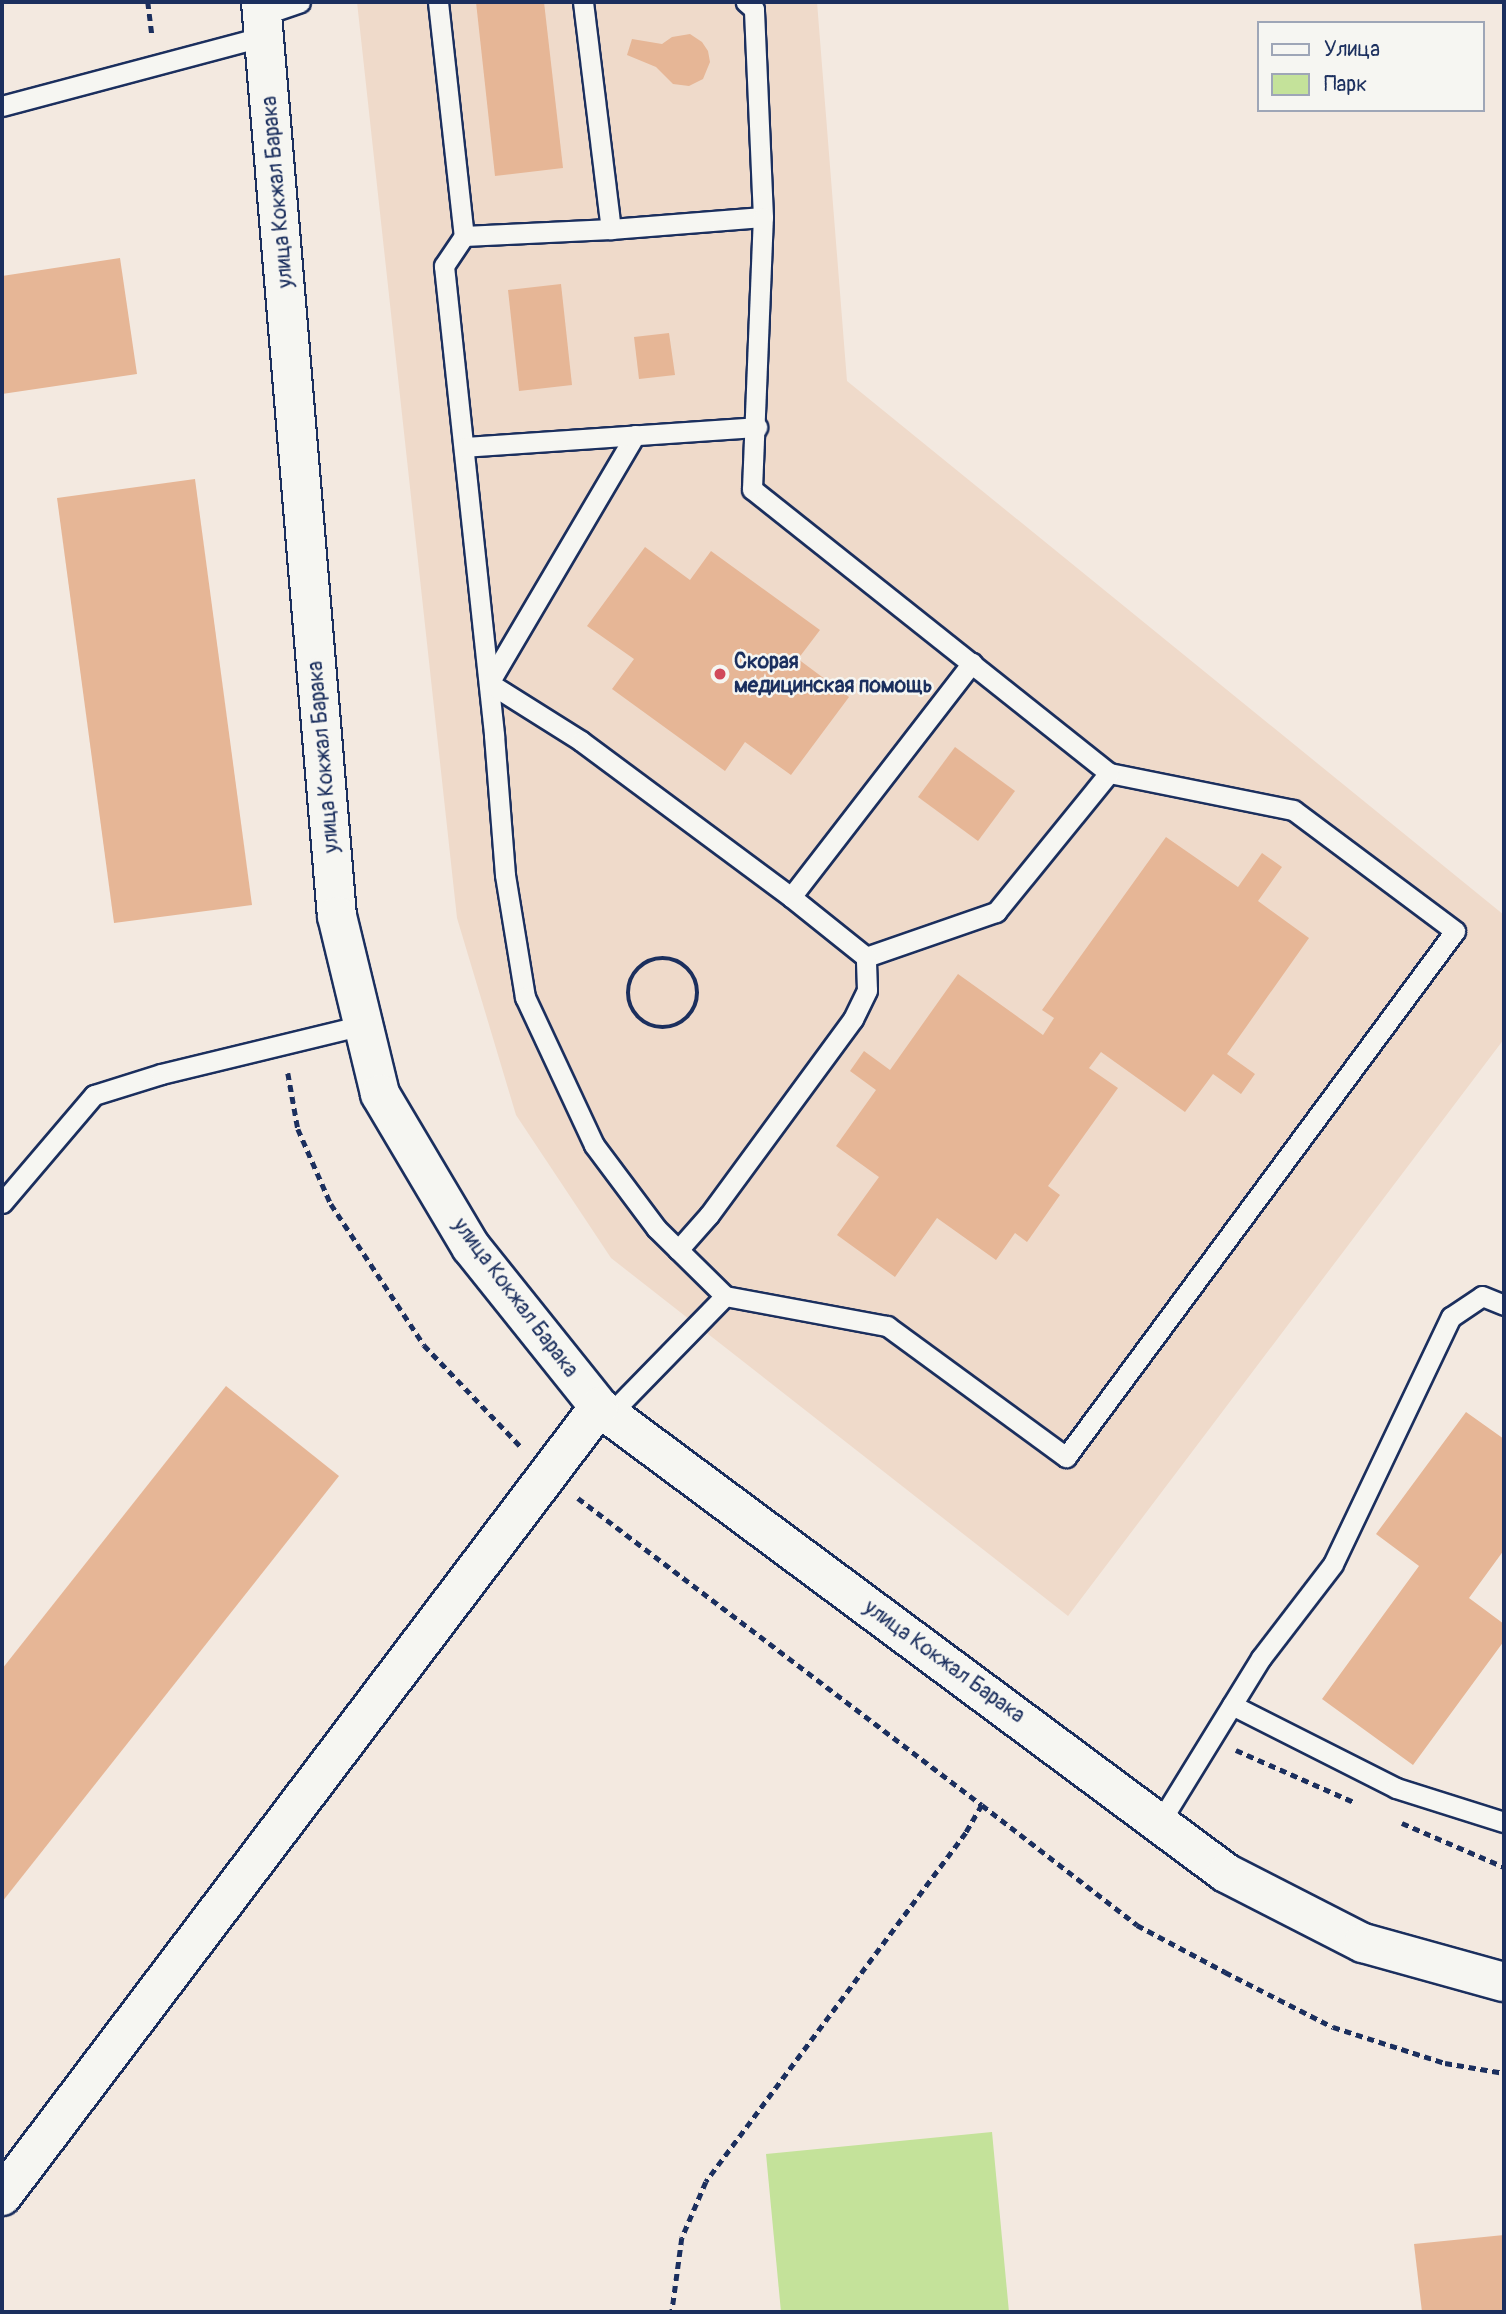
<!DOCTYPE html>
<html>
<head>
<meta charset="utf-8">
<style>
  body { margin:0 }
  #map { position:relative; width:1506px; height:2314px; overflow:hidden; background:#f3e9e0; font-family:Pangolin,sans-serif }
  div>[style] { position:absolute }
  .built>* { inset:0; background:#efdaca }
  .green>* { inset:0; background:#c4e29a }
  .building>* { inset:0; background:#e6b696 }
  .path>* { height:4.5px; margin-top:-2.25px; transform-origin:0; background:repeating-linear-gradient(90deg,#1b2f5e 0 7px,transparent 0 12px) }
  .path>.ring { margin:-2.25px; padding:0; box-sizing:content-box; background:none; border:4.5px solid #1b2f5e; border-radius:50% }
  .roads { filter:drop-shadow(2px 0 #1b2f5e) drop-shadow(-2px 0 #1b2f5e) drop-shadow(0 2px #1b2f5e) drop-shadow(0 -2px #1b2f5e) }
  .lane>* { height:19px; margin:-9.5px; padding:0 9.5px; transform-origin:9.5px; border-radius:9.5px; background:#f6f6f2 }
  .street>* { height:38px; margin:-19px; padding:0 19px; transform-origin:19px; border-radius:19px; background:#f6f6f2 }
  .dots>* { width:19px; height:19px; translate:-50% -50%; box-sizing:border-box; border:4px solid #f6f6f2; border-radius:50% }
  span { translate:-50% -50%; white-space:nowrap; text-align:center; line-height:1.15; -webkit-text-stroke:5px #f6f6f2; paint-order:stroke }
  .street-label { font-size:21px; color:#1b2f5e }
  .poi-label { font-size:21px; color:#1b2f5e; font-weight:700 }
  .left { translate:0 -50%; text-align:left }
  .frame { position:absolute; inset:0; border:4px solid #1b2f5e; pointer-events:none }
  .legend { position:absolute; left:1257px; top:21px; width:228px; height:91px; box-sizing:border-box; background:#f6f6f2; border:2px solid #9ea6b7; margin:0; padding:9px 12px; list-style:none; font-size:21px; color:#1b2f5e }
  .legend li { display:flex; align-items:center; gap:14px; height:35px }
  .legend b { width:35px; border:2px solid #9ea6b7 }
</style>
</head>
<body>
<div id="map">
  <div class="built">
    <i style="clip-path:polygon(357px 2px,817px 2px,847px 381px,1504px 915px,1504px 1039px,1068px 1616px,611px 1258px,516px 1115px,457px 918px)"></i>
  </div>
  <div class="green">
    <i style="clip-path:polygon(992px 2132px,1009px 2312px,781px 2312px,766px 2154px)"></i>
  </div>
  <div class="building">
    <i style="clip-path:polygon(476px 2px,544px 2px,563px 168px,495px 176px)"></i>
    <i style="clip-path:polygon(690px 34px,702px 42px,708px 51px,710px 62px,703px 79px,689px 86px,673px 84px,656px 67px,627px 55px,632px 39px,662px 44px,672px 37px)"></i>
    <i style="clip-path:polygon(120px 258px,137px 374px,2px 394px,2px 276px)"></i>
    <i style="clip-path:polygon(561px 284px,572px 385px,519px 391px,508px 290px)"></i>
    <i style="clip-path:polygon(669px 333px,675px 375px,639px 379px,634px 337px)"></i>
    <i style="clip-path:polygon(195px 479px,252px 905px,114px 923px,57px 498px)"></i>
    <i style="clip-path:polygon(645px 547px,690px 580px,711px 551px,820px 630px,798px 659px,849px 697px,791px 775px,745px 742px,725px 771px,612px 689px,634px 659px,587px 626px)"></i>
    <i style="clip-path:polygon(955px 747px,1015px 791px,978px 841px,918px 797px)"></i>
    <i style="clip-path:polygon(1166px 837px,1238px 887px,1262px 853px,1282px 867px,1258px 901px,1309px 938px,1227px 1054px,1255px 1074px,1241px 1094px,1213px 1074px,1185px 1112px,1101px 1052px,1089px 1068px,1118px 1088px,1048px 1186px,1060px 1195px,1027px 1242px,1015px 1233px,996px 1260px,937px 1218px,895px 1277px,837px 1235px,879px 1177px,836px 1146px,876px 1090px,850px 1071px,864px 1051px,890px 1070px,958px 974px,1043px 1035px,1054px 1018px,1042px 1010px)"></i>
    <i style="clip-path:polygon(226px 1386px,339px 1476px,2px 1902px,2px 1669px)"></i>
    <i style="clip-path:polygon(1466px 1412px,1504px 1439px,1504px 1550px,1469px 1598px,1504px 1624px,1504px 1641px,1413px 1765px,1322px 1699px,1419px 1566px,1376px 1534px)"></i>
    <i style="clip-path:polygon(1504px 2235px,1504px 2312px,1422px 2312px,1414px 2244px)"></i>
  </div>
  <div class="path">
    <i style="left:148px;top:2px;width:34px;rotate:83deg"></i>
    <i class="ring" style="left:628px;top:958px;width:65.5px;height:65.5px"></i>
    <i style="left:288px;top:1073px;width:57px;rotate:79.9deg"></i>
    <i style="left:298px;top:1129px;width:82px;rotate:66.3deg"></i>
    <i style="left:331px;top:1204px;width:169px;rotate:56.6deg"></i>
    <i style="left:424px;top:1345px;width:142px;rotate:46.4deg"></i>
    <i style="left:578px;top:1498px;width:507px;rotate:37.23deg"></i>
    <i style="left:982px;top:1805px;width:32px;rotate:120deg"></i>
    <i style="left:966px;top:1833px;width:435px;rotate:126.7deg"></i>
    <i style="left:706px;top:2182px;width:61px;rotate:113.2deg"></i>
    <i style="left:682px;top:2238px;width:75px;rotate:97.7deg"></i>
    <i style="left:1236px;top:1750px;width:131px;rotate:23.8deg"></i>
    <i style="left:982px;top:1805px;width:196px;rotate:37.7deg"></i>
    <i style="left:1137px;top:1925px;width:100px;rotate:28.1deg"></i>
    <i style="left:1225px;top:1972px;width:121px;rotate:27deg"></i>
    <i style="left:1333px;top:2027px;width:118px;rotate:17.8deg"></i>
    <i style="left:1445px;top:2063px;width:60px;rotate:9.6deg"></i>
    <i style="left:1402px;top:1823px;width:111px;rotate:23.3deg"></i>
  </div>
  <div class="roads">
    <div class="lane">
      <i style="left:438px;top:2px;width:235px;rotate:83.7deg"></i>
      <i style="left:464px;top:236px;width:147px;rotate:-2.7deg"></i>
      <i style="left:611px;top:229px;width:152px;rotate:-4.5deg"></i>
      <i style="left:763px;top:217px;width:208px;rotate:-92.5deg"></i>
      <i style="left:754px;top:9px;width:11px;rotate:-139deg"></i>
      <i style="left:583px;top:2px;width:229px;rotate:83deg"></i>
      <i style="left:263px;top:15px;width:39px;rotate:-19deg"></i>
      <i style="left:2px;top:106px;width:272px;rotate:-14.9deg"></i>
      <i style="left:464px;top:236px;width:36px;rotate:124deg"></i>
      <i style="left:444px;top:266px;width:472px;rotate:83.9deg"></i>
      <i style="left:494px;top:735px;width:140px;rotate:85.5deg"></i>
      <i style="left:505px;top:875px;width:124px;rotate:80.7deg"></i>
      <i style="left:525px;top:997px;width:163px;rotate:65deg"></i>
      <i style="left:594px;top:1145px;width:104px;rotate:53.2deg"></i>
      <i style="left:656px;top:1228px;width:97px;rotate:44.6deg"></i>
      <i style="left:635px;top:435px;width:288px;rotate:120.5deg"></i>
      <i style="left:489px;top:683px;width:109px;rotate:32.2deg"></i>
      <i style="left:581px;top:741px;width:262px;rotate:36.6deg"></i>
      <i style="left:791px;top:897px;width:296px;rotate:-52.3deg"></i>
      <i style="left:464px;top:447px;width:294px;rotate:-3.9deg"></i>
      <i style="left:866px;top:957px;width:138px;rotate:-19.1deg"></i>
      <i style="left:996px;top:912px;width:179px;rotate:-50.9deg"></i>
      <i style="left:2px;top:1203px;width:142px;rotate:-49.6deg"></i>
      <i style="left:94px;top:1095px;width:70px;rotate:-17.4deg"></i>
      <i style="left:161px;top:1074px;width:208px;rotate:-13.6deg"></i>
      <i style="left:678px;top:1250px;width:47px;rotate:-48.5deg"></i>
      <i style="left:709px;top:1215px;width:243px;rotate:-53.7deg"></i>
      <i style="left:853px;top:1019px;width:32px;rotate:-64deg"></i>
      <i style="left:867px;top:990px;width:33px;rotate:-92deg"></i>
      <i style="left:866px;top:957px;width:96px;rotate:-141.3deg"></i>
      <i style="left:609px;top:1415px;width:166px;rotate:-45.7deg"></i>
      <i style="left:725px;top:1296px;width:165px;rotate:10.5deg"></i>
      <i style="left:887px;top:1326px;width:222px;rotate:36.2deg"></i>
      <i style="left:1066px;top:1457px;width:654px;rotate:-53.52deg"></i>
      <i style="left:1455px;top:931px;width:202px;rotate:-143.2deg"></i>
      <i style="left:1293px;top:810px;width:188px;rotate:-168.6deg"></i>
      <i style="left:1109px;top:773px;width:456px;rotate:-141.5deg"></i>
      <i style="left:752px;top:489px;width:272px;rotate:-87.7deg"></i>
      <i style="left:1232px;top:1705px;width:184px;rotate:26.8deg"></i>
      <i style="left:1396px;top:1788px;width:113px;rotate:17.5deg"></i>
      <i style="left:1160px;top:1822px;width:193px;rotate:-58.4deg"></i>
      <i style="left:1261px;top:1658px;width:118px;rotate:-52.5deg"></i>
      <i style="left:1333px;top:1564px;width:274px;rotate:-64.5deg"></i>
      <i style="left:1451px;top:1317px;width:37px;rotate:-34deg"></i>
      <i style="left:1482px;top:1296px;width:24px;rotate:22deg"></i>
    </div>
    <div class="street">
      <i style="left:261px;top:2px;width:917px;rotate:85.25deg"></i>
      <i style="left:337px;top:916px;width:183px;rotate:76.4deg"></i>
      <i style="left:380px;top:1094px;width:178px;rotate:59.3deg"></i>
      <i style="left:471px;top:1247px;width:205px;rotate:51.3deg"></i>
      <i style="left:599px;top:1407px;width:781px;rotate:36.62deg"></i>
      <i style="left:1226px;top:1873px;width:154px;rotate:27.1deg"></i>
      <i style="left:1363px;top:1943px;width:146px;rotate:15.5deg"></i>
      <i style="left:2px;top:2196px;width:989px;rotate:-52.89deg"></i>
    </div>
  </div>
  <div class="dots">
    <i style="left:720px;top:674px;background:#d1495b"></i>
  </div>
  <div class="street-label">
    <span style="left:278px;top:192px;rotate:-95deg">улица Кокжал Барака</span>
    <span style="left:324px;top:757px;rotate:-95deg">улица Кокжал Барака</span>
    <span style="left:515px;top:1298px;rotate:53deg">улица Кокжал Барака</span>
    <span style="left:944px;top:1662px;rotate:36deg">улица Кокжал Барака</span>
  </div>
  <div class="poi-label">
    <span class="left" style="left:734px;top:674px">Скорая<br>медицинская помощь</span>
  </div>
  <div class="frame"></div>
  <ul class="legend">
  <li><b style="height:9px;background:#f6f6f2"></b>Улица</li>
  <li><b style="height:19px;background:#c4e29a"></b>Парк</li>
  </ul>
</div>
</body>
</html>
